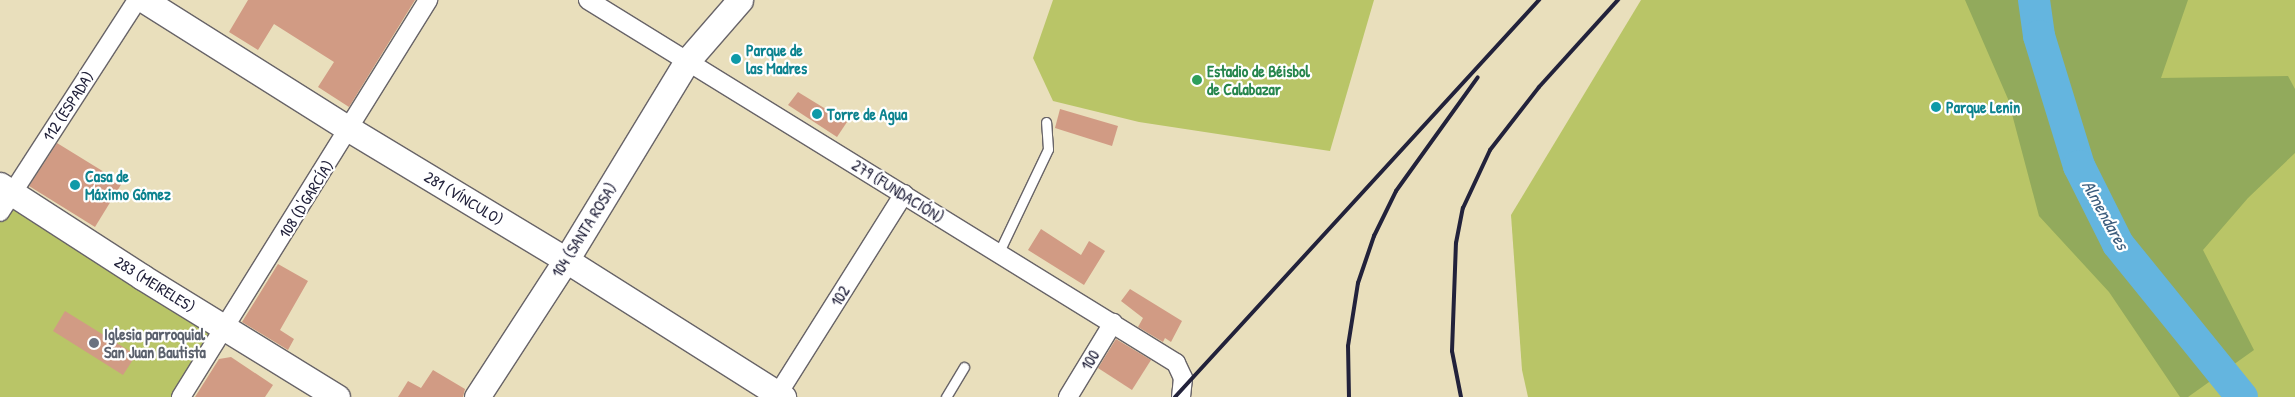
<!DOCTYPE html>
<html>
<head>
<meta charset="utf-8">
<style>
  body { margin:0 }
  #map { position:relative; width:2295px; height:397px; overflow:hidden; background:#e9dfbc; font-family:"Patrick Hand",sans-serif }
  div>[style] { position:absolute }
  .green>* { inset:0; background:#b9c567 }
  .forest>* { inset:0; background:#92aa5c }
  .river>* { height:32px; margin:-16px; padding:0 16px; transform-origin:16px; border-radius:16px; background:#64b5df }
  .building>* { inset:0; background:#d19b84 }
  .roads { filter:drop-shadow(1px 0 #686468) drop-shadow(-1px 0 #686468) drop-shadow(0 1px #686468) drop-shadow(0 -1px #686468) }
  .service>* { height:9px; margin:-4.5px; padding:0 4.5px; transform-origin:4.5px; border-radius:4.5px; background:#fff }
  .minor>* { height:18px; margin:-9px; padding:0 9px; transform-origin:9px; border-radius:9px; background:#fff }
  .secondary>* { height:25px; margin:-12.5px; padding:0 12.5px; transform-origin:12.5px; border-radius:12.5px; background:#fff }
  .rail>* { height:4px; margin:-2px; padding:0 2px; transform-origin:2px; border-radius:2px; background:#22223b }
  .dots>* { width:14px; height:14px; translate:-50% -50%; box-sizing:border-box; border:2px solid #fff; border-radius:50% }
  span { translate:-50% -50%; white-space:nowrap; text-align:center; line-height:1.15; -webkit-text-stroke:4.5px #fff; paint-order:stroke }
  .culture-label { font-size:16px; color:#0d838f; font-weight:700 }
  .left { translate:0 -50%; text-align:left }
  .leisure-label { font-size:16px; color:#27864d; font-weight:700 }
  .street-label { font-size:16px; color:#22223b }
  .worship-label { font-size:16px; color:#5b616d; font-weight:700 }
  .water-label { font-size:18px; color:#3c5d7d; font-style:italic }
</style>
</head>
<body>
<div id="map">
  <div class="green">
    <i style="clip-path:polygon(1053px 0,1374px 0,1330px 151px,1139px 122px,1053px 101px,1033px 58px)"></i>
    <i style="clip-path:polygon(1641px 0,2295px 0,2295px 397px,1528px 397px,1522px 370px,1511px 215px)"></i>
    <i style="clip-path:polygon(12px 193px,225px 329px,181px 397px,0 397px,0 212px)"></i>
  </div>
  <div class="forest">
    <i style="clip-path:polygon(1965px 0,2188px 0,2161px 78px,2288px 76px,2295px 89px,2295px 153px,2248px 198px,2203px 250px,2254px 350px,2188px 397px,2180px 397px,2109px 292px,2039px 216px,2008px 99px)"></i>
  </div>
  <div class="river">
    <i style="left:2034px;top:0;width:36px;rotate:82deg"></i>
    <i style="left:2039px;top:36px;width:136px;rotate:72.9deg"></i>
    <i style="left:2079px;top:166px;width:87px;rotate:63.4deg"></i>
    <i style="left:2118px;top:244px;width:197px;rotate:51deg"></i>
  </div>
  <div class="building">
    <i style="clip-path:polygon(248px 0,415px 0,349px 107px,318px 87px,334px 62px,274px 24px,258px 50px,229px 32px)"></i>
    <i style="clip-path:polygon(798px 92px,847px 122px,837px 137px,788px 105px)"></i>
    <i style="clip-path:polygon(1060px 109px,1118px 126px,1112px 146px,1055px 128px)"></i>
    <i style="clip-path:polygon(57px 143px,122px 183px,95px 227px,29px 186px)"></i>
    <i style="clip-path:polygon(1041px 229px,1081px 255px,1089px 241px,1105px 251px,1084px 285px,1028px 250px)"></i>
    <i style="clip-path:polygon(278px 264px,308px 281px,280px 330px,294px 339px,288px 350px,242px 322px)"></i>
    <i style="clip-path:polygon(1130px 289px,1182px 321px,1171px 342px,1165px 338px,1163px 342px,1138px 327px,1143px 318px,1121px 301px)"></i>
    <i style="clip-path:polygon(65px 311px,136px 355px,123px 375px,53px 331px)"></i>
    <i style="clip-path:polygon(1116px 339px,1151px 360px,1132px 390px,1098px 368px)"></i>
    <i style="clip-path:polygon(231px 357px,273px 385px,265px 397px,195px 397px,219px 359px)"></i>
    <i style="clip-path:polygon(433px 370px,465px 389px,463px 397px,398px 397px,408px 381px,421px 388px)"></i>
  </div>
  <div class="roads">
    <div class="service">
      <i style="left:998px;top:254px;width:116px;rotate:-64.5deg"></i>
      <i style="left:1048px;top:149px;width:27px;rotate:-94deg"></i>
      <i style="left:946px;top:397px;width:35px;rotate:-59deg"></i>
    </div>
    <div class="minor">
      <i style="left:588px;top:0;width:691px;rotate:31.69deg"></i>
      <i style="left:1176px;top:363px;width:17px;rotate:65deg"></i>
      <i style="left:1183px;top:378px;width:19px;rotate:96deg"></i>
      <i style="left:0;top:212px;width:252px;rotate:-57.1deg"></i>
      <i style="left:181px;top:397px;width:468px;rotate:-58.1deg"></i>
      <i style="left:776px;top:397px;width:240px;rotate:-57.8deg"></i>
      <i style="left:1068px;top:397px;width:87px;rotate:-58.7deg"></i>
    </div>
    <div class="secondary">
      <i style="left:144px;top:0;width:242px;rotate:32.2deg"></i>
      <i style="left:349px;top:129px;width:253px;rotate:31.1deg"></i>
      <i style="left:566px;top:260px;width:257px;rotate:32.3deg"></i>
      <i style="left:0;top:185px;width:169px;rotate:32.9deg"></i>
      <i style="left:142px;top:277px;width:229px;rotate:31.6deg"></i>
      <i style="left:477px;top:397px;width:163px;rotate:-57deg"></i>
      <i style="left:566px;top:260px;width:233px;rotate:-58.7deg"></i>
      <i style="left:687px;top:61px;width:81px;rotate:-49deg"></i>
    </div>
  </div>
  <div class="rail">
    <i style="left:1175px;top:397px;width:539px;rotate:-47.48deg"></i>
    <i style="left:1349px;top:397px;width:51px;rotate:-91.1deg"></i>
    <i style="left:1348px;top:346px;width:64px;rotate:-81deg"></i>
    <i style="left:1358px;top:283px;width:50px;rotate:-71.2deg"></i>
    <i style="left:1374px;top:236px;width:50px;rotate:-63.9deg"></i>
    <i style="left:1396px;top:191px;width:140px;rotate:-54.3deg"></i>
    <i style="left:1461px;top:397px;width:47px;rotate:-101.1deg"></i>
    <i style="left:1452px;top:351px;width:108px;rotate:-87.9deg"></i>
    <i style="left:1456px;top:243px;width:36px;rotate:-79deg"></i>
    <i style="left:1463px;top:208px;width:64px;rotate:-65deg"></i>
    <i style="left:1490px;top:150px;width:80px;rotate:-52.1deg"></i>
    <i style="left:1539px;top:87px;width:118px;rotate:-47.8deg"></i>
  </div>
  <div class="dots">
    <i style="left:736px;top:59px;background:#0f9aa8"></i>
    <i style="left:1197px;top:80px;background:#2e9e5b"></i>
    <i style="left:1936px;top:107px;background:#0f9aa8"></i>
    <i style="left:817px;top:114px;background:#0f9aa8"></i>
    <i style="left:75px;top:185px;background:#0f9aa8"></i>
    <i style="left:94px;top:343px;background:#6b7280"></i>
  </div>
  <div class="culture-label">
    <span class="left" style="left:746px;top:59px">Parque de<br>las Madres</span>
    <span class="left" style="left:1946px;top:107px">Parque Lenin</span>
    <span class="left" style="left:827px;top:114px">Torre de Agua</span>
    <span class="left" style="left:85px;top:185px">Casa de<br>Máximo Gómez</span>
  </div>
  <div class="leisure-label">
    <span class="left" style="left:1207px;top:80px">Estadio de Béisbol<br>de Calabazar</span>
  </div>
  <div class="street-label">
    <span style="left:68px;top:106px;rotate:-57deg">112 (ESPADA)</span>
    <span style="left:898px;top:191px;rotate:32deg">279 (FUNDACIÓN)</span>
    <span style="left:464px;top:198px;rotate:31deg">281 (VÍNCULO)</span>
    <span style="left:306px;top:199px;rotate:-58deg">108 (D'GARCÍA)</span>
    <span style="left:584px;top:230px;rotate:-58deg">104 (SANTA ROSA)</span>
    <span style="left:155px;top:284px;rotate:32deg">283 (MEIRELES)</span>
    <span style="left:840px;top:296px;rotate:-58deg">102</span>
    <span style="left:1090px;top:360px;rotate:-59deg">100</span>
  </div>
  <div class="worship-label">
    <span class="left" style="left:104px;top:343px">Iglesia parroquial<br>San Juan Bautista</span>
  </div>
  <div class="water-label">
    <span style="left:2105px;top:215px;rotate:61deg">Almendares</span>
  </div>
</div>
</body>
</html>
